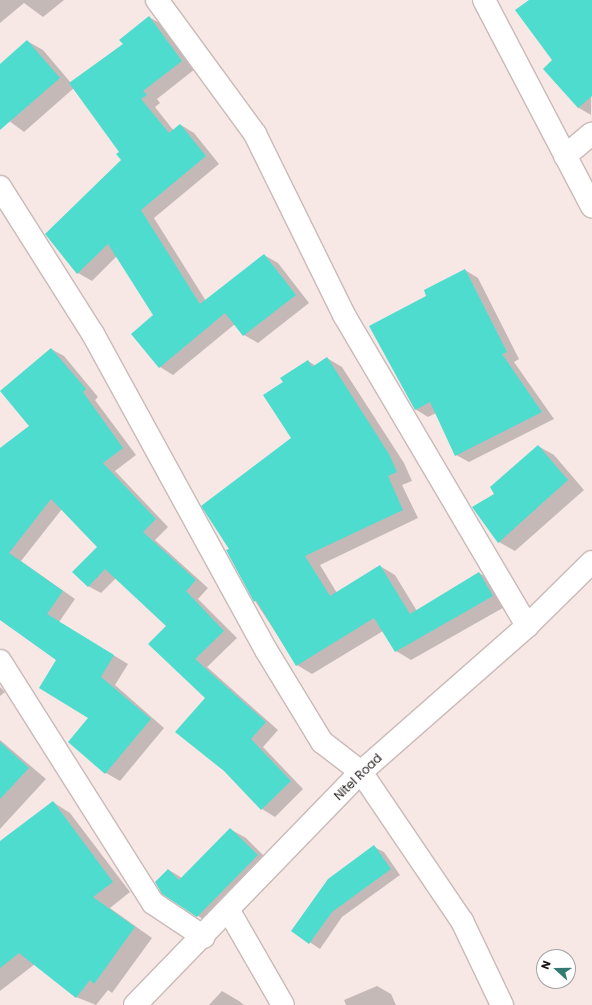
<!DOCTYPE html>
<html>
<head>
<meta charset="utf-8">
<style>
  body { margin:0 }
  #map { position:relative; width:592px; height:1005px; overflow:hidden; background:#f7e8e6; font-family:Poppins,sans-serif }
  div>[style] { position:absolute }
  .shadow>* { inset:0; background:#0003 }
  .building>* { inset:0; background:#4ddcce }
  .roads { filter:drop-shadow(1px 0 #c9bab8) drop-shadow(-1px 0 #c9bab8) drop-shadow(0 1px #c9bab8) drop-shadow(0 -1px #c9bab8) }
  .street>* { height:22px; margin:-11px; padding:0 11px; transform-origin:11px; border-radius:11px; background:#fff }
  span { translate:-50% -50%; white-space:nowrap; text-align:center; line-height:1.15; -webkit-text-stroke:4px #fff; paint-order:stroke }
  .street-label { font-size:12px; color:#1c1716 }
  .north { position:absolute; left:536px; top:949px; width:40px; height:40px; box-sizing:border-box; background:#fff; border:1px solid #a4a2a2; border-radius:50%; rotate:291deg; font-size:11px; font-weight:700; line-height:16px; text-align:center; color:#1c1716 }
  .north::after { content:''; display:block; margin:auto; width:14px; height:18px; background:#337a73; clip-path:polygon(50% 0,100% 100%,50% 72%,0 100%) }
</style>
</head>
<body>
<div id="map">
  <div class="shadow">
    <i style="clip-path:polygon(0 0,64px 0,43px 17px,24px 3px,0 23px)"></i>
    <i style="clip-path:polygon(530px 0,592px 0,591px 115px,579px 108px,544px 69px,554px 60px)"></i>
    <i style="clip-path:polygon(149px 17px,163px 25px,195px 69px,157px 99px,160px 103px,155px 107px,174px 131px,181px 125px,194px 133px,219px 164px,154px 218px,206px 301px,264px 255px,278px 263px,309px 303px,258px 343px,244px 335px,235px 324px,173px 375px,160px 367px,154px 316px,117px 256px,92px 281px,78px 273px,46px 234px,122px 160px,120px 152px,74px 88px,24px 132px,0 114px,0 65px,27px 41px,43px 50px,71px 83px,124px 44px)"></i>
    <i style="clip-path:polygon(465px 270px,478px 278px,519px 359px,514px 362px,554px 419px,469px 462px,456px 455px,436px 413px,428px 417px,415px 409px,428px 296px)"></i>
    <i style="clip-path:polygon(51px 349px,64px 356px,98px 397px,95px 400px,136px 455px,115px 471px,168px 527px,155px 540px,208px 588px,198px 599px,237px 638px,207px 667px,278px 730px,263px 747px,303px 789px,275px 817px,262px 809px,225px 770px,207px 698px,168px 626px,116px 578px,101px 593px,88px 586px,98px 547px,62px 509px,21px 561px,75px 599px,59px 622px,0 619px,0 449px,30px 426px)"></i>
    <i style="clip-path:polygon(327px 358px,342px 367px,404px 463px,412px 481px,402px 485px,418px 518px,320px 565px,337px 593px,380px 566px,395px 575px,417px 611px,479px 573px,494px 582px,508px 605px,411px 660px,396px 651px,383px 631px,312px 674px,297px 665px,255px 601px,230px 549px,292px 439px,285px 382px,308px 361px,316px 366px)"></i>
    <i style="clip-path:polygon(538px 446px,554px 455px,584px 490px,515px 551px,499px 542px,495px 494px)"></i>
    <i style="clip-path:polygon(95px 644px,128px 664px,115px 685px,164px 728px,120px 781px,106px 773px,90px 718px)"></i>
    <i style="clip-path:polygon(0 687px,5px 692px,0 696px)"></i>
    <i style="clip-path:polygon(0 740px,46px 779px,0 829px)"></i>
    <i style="clip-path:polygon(53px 802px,70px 813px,130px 892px,110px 908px,152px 938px,112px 993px,108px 990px,96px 1005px,76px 997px,35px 964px,0 991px,0 842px)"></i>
    <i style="clip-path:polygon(230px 829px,246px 838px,273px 865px,214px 926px,198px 916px,169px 870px,182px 878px)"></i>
    <i style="clip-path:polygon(374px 847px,384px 852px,400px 875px,342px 917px,320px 949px,293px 931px)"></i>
    <i style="clip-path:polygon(377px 986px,391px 994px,396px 1005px,346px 1005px,344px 1000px)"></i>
    <i style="clip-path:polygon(222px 991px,239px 1001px,244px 1005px,209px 1005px)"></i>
  </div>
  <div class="building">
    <i style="clip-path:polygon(529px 0,592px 0,592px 96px,578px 108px,543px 69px,552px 60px,515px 10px)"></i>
    <i style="clip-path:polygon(149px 16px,182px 61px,143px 91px,147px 95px,141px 99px,169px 133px,180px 124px,206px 156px,141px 210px,200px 304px,264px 254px,296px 295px,243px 336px,225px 313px,159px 368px,131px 334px,153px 315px,108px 244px,77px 274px,45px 234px,121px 160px,116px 154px,119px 152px,69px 83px,123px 44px,119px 40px)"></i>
    <i style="clip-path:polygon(27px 40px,60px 78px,0 130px,0 64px)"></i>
    <i style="clip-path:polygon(465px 269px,507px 352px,502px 354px,542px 412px,455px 456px,430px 402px,415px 410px,369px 326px,426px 296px,424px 290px)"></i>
    <i style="clip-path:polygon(51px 348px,86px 389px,83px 392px,123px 448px,103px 463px,156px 519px,143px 532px,196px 580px,186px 591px,224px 631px,195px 659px,266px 722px,251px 739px,291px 781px,261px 810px,224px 771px,175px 732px,205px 698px,148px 644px,166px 626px,105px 569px,88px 587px,72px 572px,97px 547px,51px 499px,9px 553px,63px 591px,47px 614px,114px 655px,101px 677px,151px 719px,105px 774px,68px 742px,88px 718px,39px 688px,56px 660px,0 620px,0 448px,29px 426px,0 391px)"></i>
    <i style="clip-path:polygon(327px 357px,389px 454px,397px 472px,388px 476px,403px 510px,305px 556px,330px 596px,380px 565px,410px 614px,479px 572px,493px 596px,395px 652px,374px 618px,296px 666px,256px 600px,254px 602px,226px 550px,229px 549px,201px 506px,291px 438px,263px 395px,283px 382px,280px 378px,308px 360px,312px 367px)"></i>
    <i style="clip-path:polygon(538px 445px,568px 480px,498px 543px,472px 507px,494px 494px,490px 487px)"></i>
    <i style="clip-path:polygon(0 742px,29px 768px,0 799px)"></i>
    <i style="clip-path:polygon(53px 801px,113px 882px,93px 897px,135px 927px,94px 984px,90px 980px,76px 998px,19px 953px,0 968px,0 841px)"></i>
    <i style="clip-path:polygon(230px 828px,258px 855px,197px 917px,162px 894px,155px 882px,168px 869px,179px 880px)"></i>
    <i style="clip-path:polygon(374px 845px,391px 869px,332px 912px,309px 944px,291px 931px,328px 879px)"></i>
  </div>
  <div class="roads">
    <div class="street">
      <i style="left:157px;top:0;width:166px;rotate:53.8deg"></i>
      <i style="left:255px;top:134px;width:202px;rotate:63.8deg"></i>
      <i style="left:344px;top:315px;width:361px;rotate:59.5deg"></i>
      <i style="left:484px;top:0;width:233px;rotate:62.4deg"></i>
      <i style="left:565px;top:156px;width:35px;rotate:-40deg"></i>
      <i style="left:0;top:187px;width:174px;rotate:57.7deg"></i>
      <i style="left:93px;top:334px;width:360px;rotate:61.3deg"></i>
      <i style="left:266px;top:650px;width:108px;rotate:58.7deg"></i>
      <i style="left:322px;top:742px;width:49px;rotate:37.6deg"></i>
      <i style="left:361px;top:772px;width:180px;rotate:55.9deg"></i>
      <i style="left:462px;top:921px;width:93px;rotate:64.5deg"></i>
      <i style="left:0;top:661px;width:286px;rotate:57.7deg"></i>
      <i style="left:153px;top:903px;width:61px;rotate:33.7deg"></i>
      <i style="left:229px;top:911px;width:108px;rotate:60.1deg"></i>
      <i style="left:135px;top:1005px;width:325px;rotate:-45.9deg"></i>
      <i style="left:361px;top:772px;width:221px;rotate:-41.3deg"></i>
      <i style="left:527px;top:626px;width:91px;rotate:-44.6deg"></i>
    </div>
  </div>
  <div class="street-label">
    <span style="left:358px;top:777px;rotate:-44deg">Nitel Road</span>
  </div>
  <div class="north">N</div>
</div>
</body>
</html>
